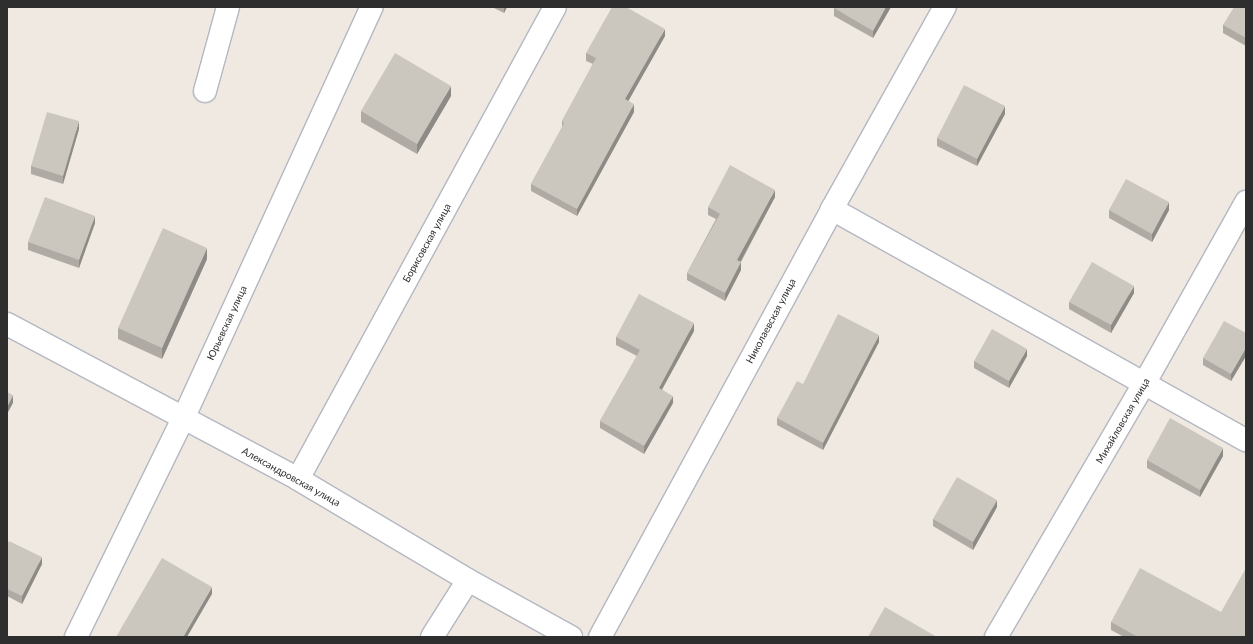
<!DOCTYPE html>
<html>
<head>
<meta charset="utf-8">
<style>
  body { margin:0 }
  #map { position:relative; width:1253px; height:644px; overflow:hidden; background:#efe9e1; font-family:Lato,sans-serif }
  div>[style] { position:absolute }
  .roads { filter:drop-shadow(1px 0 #b4b7c1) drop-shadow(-1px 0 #b4b7c1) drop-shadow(0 1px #b4b7c1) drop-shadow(0 -1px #b4b7c1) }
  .street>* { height:22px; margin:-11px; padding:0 11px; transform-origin:11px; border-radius:11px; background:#fff }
  .wall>* { inset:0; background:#afaba4 }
  .shaded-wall>* { inset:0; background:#8e8b86 }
  .building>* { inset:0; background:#cbc7bf }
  span { translate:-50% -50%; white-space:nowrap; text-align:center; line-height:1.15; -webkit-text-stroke:3px #fff; paint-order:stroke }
  .street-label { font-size:10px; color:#2e2e2e }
  .frame { position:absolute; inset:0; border:8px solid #2e2e2e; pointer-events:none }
</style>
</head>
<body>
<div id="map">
  <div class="roads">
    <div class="street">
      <i style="left:205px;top:91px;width:87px;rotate:-74.7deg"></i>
      <i style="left:832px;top:209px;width:474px;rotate:29.2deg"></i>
      <i style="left:7px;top:324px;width:330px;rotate:28deg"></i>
      <i style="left:298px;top:479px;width:198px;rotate:30.7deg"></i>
      <i style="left:468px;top:580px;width:118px;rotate:29deg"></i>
      <i style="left:298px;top:479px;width:537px;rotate:-61.43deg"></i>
      <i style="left:76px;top:637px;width:243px;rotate:-63.9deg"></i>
      <i style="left:183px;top:419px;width:453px;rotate:-65.4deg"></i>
      <i style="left:432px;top:637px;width:67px;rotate:-57.7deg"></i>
      <i style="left:600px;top:637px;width:487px;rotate:-61.5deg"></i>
      <i style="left:832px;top:209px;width:231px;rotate:-60.8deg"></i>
      <i style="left:996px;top:637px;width:293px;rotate:-59.7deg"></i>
      <i style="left:1144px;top:384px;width:209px;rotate:-60.7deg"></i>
    </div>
  </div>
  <div class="wall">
    <i style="clip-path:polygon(492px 7px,507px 7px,504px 13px)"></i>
    <i style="clip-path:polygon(891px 7px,873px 38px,834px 16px,834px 8px)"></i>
    <i style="clip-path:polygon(1246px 7px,1246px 46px,1223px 33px,1223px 25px)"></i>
    <i style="clip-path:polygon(665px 36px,628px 101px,634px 112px,577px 216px,531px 191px,531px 184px,562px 128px,562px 121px,593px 64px,586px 61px,586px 53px)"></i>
    <i style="clip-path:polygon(451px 96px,417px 154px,361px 122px,361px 111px)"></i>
    <i style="clip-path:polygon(1005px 114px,977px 166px,937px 146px,937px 138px)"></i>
    <i style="clip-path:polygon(79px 129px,63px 184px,31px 174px,31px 166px)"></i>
    <i style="clip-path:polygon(775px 197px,741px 262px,741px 270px,725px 301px,687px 280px,687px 273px,716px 219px,708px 215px,708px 207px)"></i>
    <i style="clip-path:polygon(1109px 210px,1169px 210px,1152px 242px,1109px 218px)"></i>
    <i style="clip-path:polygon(95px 223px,79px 268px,28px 250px,28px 242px)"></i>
    <i style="clip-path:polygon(207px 259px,162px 359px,118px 339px,118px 328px)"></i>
    <i style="clip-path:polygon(1134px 293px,1111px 333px,1069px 309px,1069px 302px)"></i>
    <i style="clip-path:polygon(694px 331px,662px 389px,673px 403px,644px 454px,600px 428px,600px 421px,637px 356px,616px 345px,616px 337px)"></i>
    <i style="clip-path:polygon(1246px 333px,1246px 356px,1231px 381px,1203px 365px,1203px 358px)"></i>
    <i style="clip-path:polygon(879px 342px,823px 450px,777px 425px,777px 418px,803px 384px)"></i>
    <i style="clip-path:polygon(1027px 356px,1009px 388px,974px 368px,974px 361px)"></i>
    <i style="clip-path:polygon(1223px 456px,1200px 497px,1147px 468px,1147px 460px)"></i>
    <i style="clip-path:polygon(997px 507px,973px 550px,933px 526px,933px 519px)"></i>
    <i style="clip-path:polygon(7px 545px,42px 564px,22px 604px,7px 596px)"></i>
    <i style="clip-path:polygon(1221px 612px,1246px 637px,1124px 637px,1111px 630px,1111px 622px)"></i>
  </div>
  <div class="shaded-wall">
    <i style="clip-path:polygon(504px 7px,507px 7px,504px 13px)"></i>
    <i style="clip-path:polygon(886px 7px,891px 7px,873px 38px,873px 31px)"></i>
    <i style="clip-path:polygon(665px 29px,665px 36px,625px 107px,625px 99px)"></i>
    <i style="clip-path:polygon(451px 86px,451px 96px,417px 154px,417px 144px)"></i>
    <i style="clip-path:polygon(634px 104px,634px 112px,577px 216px,577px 209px)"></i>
    <i style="clip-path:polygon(1005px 106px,1005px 114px,977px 166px,977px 159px)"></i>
    <i style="clip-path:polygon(79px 121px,79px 129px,63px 184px,63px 176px)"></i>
    <i style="clip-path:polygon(775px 190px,775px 197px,737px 268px,737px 260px)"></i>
    <i style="clip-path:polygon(1169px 202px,1169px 210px,1152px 242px,1152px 234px)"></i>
    <i style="clip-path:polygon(95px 216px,95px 223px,79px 268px,79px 260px)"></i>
    <i style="clip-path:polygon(207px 248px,207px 259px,162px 359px,162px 348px)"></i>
    <i style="clip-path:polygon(741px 262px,741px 270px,725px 301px,725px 293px)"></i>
    <i style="clip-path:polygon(1134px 286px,1134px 293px,1111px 333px,1111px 325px)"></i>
    <i style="clip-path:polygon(694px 323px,694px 331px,659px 395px,659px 388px)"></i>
    <i style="clip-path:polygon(879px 335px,879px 342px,823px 450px,823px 443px)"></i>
    <i style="clip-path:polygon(1246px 348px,1246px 356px,1231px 381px,1231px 374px)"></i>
    <i style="clip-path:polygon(1027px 349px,1027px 356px,1009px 388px,1009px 381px)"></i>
    <i style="clip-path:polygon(13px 395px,13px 403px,7px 414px,7px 407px)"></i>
    <i style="clip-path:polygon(673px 396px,673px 403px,644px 454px,644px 446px)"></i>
    <i style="clip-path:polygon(1223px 448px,1223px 456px,1200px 497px,1200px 490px)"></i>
    <i style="clip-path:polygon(997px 500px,997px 507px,973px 550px,973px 542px)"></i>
    <i style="clip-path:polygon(42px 557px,42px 564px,22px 604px,22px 596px)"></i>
    <i style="clip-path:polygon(212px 587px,212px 594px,187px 637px,183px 637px)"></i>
  </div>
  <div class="building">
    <i style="clip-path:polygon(612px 7px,626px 7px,665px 29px,625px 99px,634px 104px,577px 209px,531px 184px,564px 123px,562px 121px,596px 58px,586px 53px)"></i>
    <i style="clip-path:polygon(835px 7px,886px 7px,873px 31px,834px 8px)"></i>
    <i style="clip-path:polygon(1234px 7px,1246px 7px,1246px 38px,1223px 25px)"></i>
    <i style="clip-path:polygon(395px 53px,451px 86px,417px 144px,361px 111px)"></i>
    <i style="clip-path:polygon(964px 85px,1005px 106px,977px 159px,937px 138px)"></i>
    <i style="clip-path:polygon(47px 112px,79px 121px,63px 176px,31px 166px)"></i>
    <i style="clip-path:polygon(730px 165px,775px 190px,737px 260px,741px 262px,725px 293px,687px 273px,720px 214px,708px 207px)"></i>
    <i style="clip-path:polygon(1126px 179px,1169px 202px,1152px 234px,1109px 210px)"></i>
    <i style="clip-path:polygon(45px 197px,95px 216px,79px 260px,28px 242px)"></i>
    <i style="clip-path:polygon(163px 228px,207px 248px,162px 348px,118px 328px)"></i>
    <i style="clip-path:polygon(1092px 262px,1134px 286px,1111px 325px,1069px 302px)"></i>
    <i style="clip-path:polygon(639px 294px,694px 323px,659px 388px,673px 396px,644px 446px,600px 421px,640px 350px,616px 337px)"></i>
    <i style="clip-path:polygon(838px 314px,879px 335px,823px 443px,777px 418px,797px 381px,803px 384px)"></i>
    <i style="clip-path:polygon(1224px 321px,1246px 333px,1246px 348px,1231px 374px,1203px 358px)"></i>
    <i style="clip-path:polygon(992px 329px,1027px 349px,1009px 381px,974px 361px)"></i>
    <i style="clip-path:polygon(7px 392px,13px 395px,7px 407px)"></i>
    <i style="clip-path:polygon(1170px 418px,1223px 448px,1200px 490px,1147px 460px)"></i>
    <i style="clip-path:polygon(957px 477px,997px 500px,973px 542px,933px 519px)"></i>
    <i style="clip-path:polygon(9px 541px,42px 557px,22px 596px,7px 589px,7px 545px)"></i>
    <i style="clip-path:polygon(162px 558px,212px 587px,183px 637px,116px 637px)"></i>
    <i style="clip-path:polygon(1140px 568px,1221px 612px,1246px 568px,1246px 637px,1138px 637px,1111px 622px)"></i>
    <i style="clip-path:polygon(885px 607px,937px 637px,868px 637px)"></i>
  </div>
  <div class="street-label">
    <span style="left:427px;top:243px;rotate:-61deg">Борисовская улица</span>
    <span style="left:771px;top:321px;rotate:-62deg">Николаевская улица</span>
    <span style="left:227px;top:323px;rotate:-65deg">Юрьевская улица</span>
    <span style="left:1123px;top:421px;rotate:-60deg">Михайловская улица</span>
    <span style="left:291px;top:477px;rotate:29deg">Александровская улица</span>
  </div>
  <div class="frame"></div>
</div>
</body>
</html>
